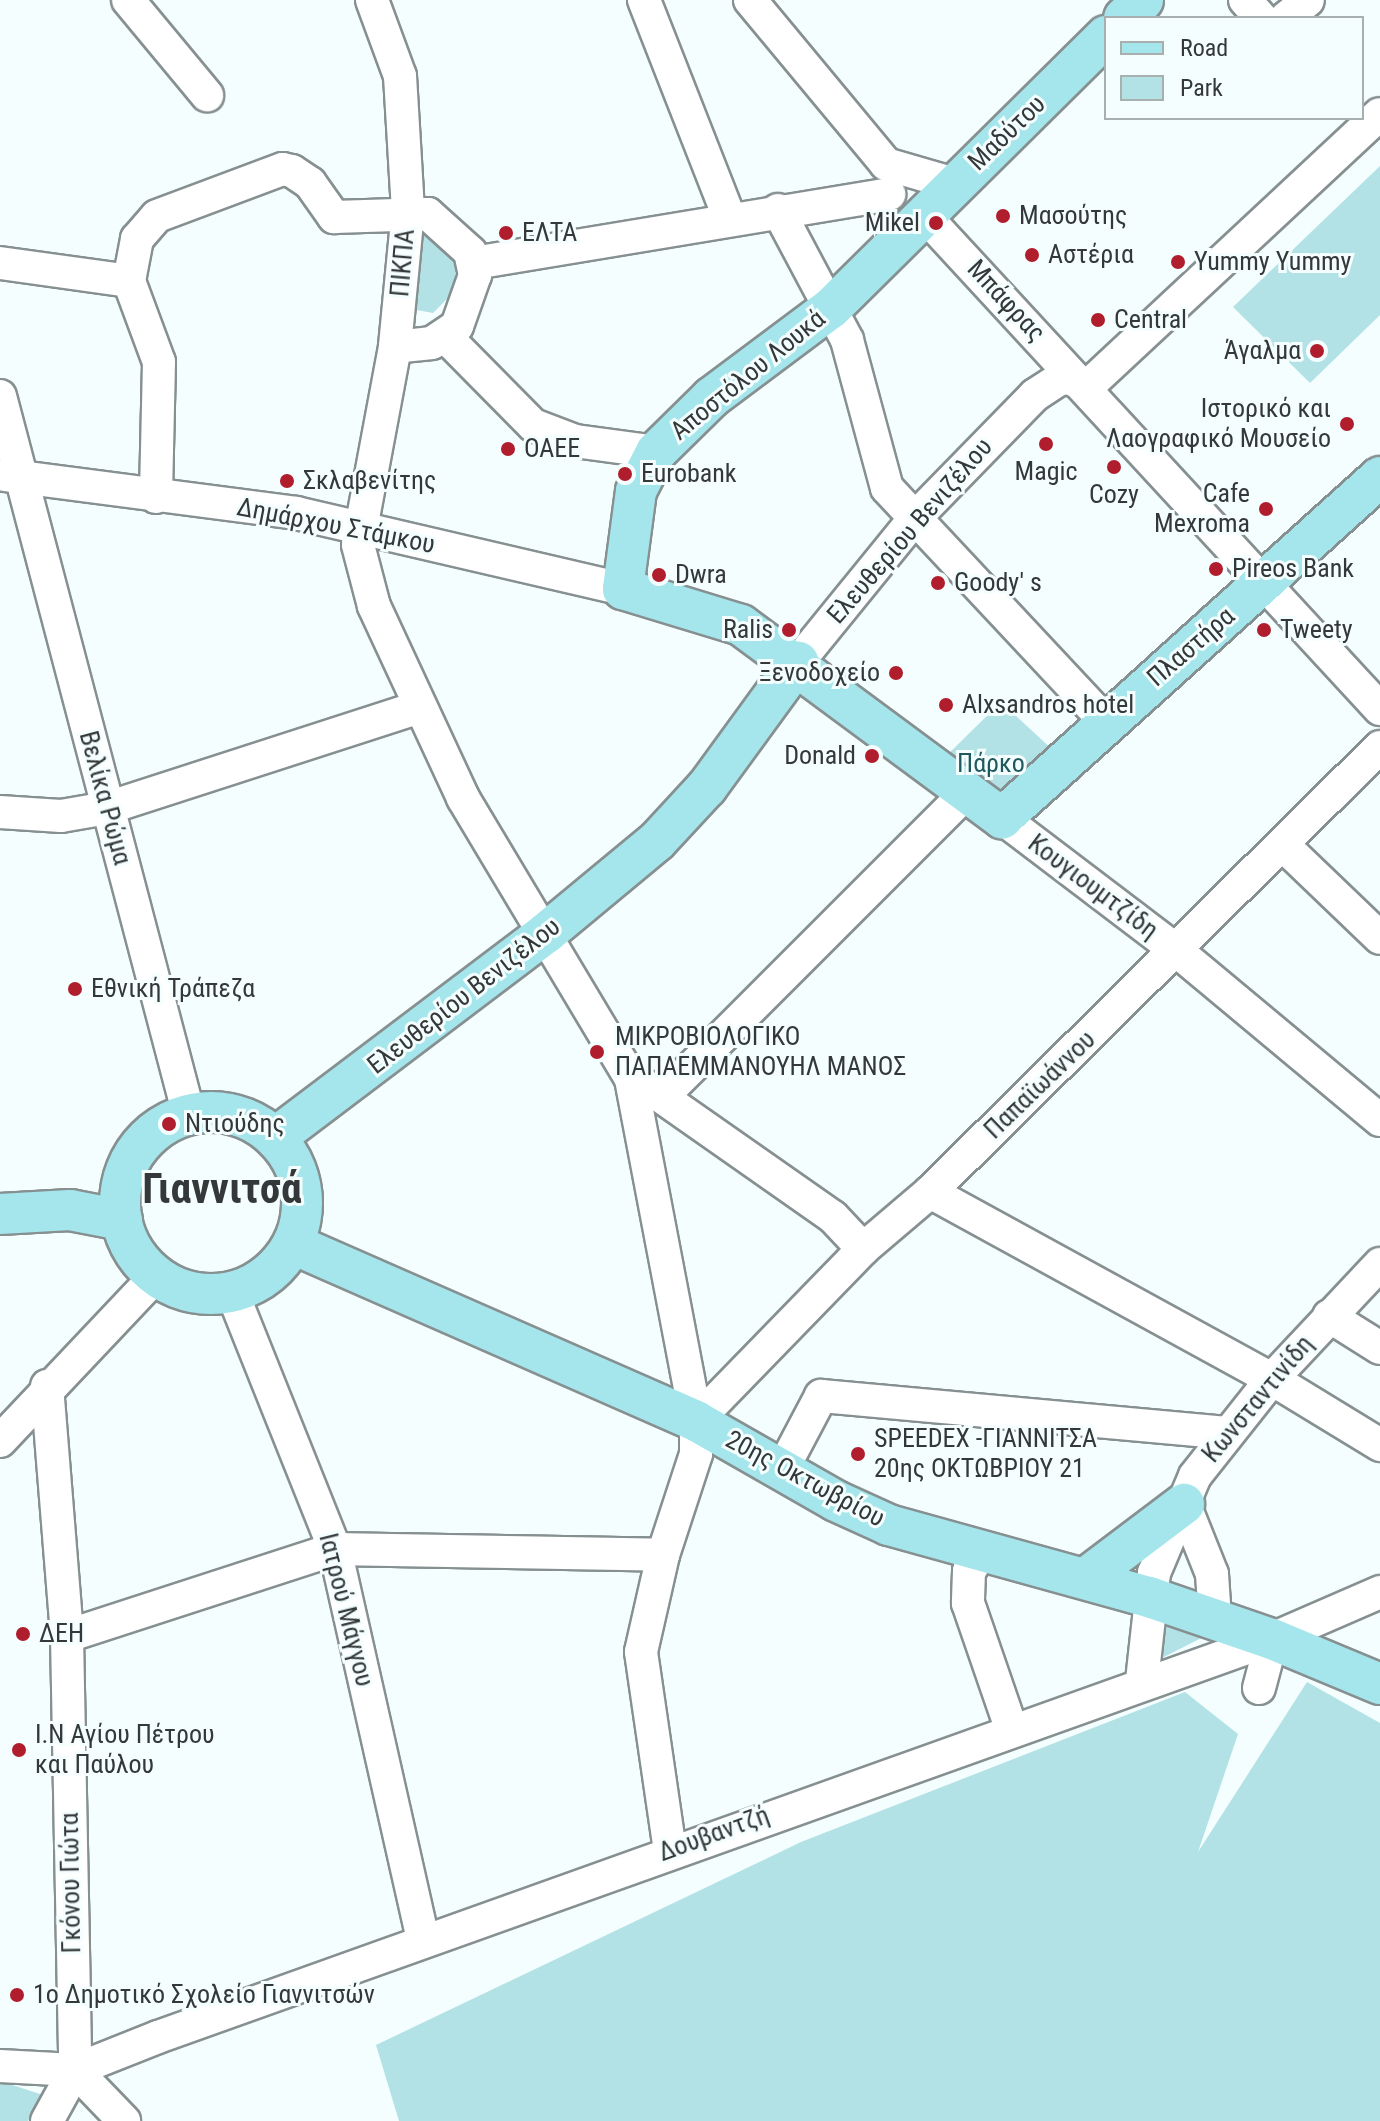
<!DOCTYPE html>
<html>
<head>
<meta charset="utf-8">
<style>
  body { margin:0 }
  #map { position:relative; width:1380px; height:2121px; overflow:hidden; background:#f4fefe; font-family:"Roboto Condensed",sans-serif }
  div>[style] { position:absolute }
  .green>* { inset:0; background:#b2e2e5 }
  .roads { filter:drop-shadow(2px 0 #879091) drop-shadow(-2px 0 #879091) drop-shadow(0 2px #879091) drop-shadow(0 -2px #879091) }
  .minor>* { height:32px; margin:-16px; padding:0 16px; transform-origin:16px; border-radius:16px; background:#fff }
  .major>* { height:40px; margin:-20px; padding:0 20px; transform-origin:20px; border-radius:20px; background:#a5e6ec }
  .major>.ring { margin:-20px; padding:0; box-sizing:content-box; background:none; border:40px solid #a5e6ec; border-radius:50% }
  .dots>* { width:22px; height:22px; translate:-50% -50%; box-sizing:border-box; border:4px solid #f4fefe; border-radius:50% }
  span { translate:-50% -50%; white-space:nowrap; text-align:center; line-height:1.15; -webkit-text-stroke:6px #f4fefe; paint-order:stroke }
  .street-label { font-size:26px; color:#343838 }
  .poi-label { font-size:26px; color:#343838 }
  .left { translate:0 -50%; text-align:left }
  .right { translate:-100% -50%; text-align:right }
  .park-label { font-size:26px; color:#1f595d }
  .town-label { font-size:42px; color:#343838; font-weight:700 }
  .legend { position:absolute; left:1104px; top:16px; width:260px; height:104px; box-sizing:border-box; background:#f4fefe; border:2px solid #a7afaf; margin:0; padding:10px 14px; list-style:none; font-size:24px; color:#343838 }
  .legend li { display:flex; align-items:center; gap:16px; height:40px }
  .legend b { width:40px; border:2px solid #a7afaf }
</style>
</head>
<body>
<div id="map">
  <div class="green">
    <i style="clip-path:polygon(1380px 166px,1380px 315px,1310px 383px,1233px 307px)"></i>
    <i style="clip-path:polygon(416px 229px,435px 234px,455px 265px,456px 290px,433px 313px,411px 309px)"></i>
    <i style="clip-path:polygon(1001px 702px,1055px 752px,991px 815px,937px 765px)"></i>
    <i style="clip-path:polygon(1166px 1612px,1223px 1627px,1160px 1659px)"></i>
    <i style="clip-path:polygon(1307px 1682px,1380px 1723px,1380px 2121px,399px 2121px,376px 2045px,801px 1842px,1185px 1692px,1238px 1734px,1198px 1852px)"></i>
    <i style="clip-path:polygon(0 2081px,43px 2095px,28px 2121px,0 2121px)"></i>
  </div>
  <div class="roads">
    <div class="minor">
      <i style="left:128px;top:0;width:124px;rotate:50.3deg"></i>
      <i style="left:372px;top:0;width:81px;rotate:69.8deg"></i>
      <i style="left:400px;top:76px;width:135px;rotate:86.6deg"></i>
      <i style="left:408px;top:211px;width:137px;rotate:95.5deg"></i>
      <i style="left:395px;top:347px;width:201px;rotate:100.6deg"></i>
      <i style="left:358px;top:545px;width:63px;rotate:75.3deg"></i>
      <i style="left:374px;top:606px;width:212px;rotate:65.1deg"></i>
      <i style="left:463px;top:798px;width:327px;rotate:59.1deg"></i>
      <i style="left:631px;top:1079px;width:348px;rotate:79.2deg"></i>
      <i style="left:696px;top:1421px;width:33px;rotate:90deg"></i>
      <i style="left:696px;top:1454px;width:106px;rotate:108.1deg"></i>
      <i style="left:663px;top:1555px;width:99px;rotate:102.8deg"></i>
      <i style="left:641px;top:1652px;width:200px;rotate:81.7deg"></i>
      <i style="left:644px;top:0;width:233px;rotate:68.6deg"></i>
      <i style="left:750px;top:0;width:213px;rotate:50.3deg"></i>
      <i style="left:1245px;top:0;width:24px;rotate:48deg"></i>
      <i style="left:1286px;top:18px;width:28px;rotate:-39deg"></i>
      <i style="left:886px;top:164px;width:72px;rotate:16.2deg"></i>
      <i style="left:778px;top:210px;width:147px;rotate:62deg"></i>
      <i style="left:847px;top:340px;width:153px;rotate:74.9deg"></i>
      <i style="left:887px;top:488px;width:319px;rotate:46.9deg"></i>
      <i style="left:925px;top:216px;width:671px;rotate:47.3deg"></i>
      <i style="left:0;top:263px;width:130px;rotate:7.9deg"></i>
      <i style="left:129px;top:281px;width:43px;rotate:-79.2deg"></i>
      <i style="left:137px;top:239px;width:30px;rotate:-49deg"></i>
      <i style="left:157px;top:216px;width:134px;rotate:-20.5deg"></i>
      <i style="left:283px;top:169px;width:9px;rotate:13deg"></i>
      <i style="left:292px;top:171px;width:22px;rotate:34deg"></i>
      <i style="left:310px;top:183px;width:42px;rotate:54.8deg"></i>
      <i style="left:334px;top:217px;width:94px;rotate:-1.8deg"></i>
      <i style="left:428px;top:214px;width:57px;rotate:42.1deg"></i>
      <i style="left:470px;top:252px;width:24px;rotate:78deg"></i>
      <i style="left:475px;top:275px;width:54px;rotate:109.4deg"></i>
      <i style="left:457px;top:326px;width:30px;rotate:146deg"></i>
      <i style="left:432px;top:343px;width:37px;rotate:174deg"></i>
      <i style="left:474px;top:263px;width:421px;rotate:-9.4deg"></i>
      <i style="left:129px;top:281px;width:86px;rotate:69.7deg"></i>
      <i style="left:159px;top:362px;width:135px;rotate:91.3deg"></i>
      <i style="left:446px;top:337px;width:124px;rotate:45.3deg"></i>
      <i style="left:533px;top:425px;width:45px;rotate:20.9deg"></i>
      <i style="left:575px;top:441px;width:82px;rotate:7.7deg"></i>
      <i style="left:0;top:396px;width:743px;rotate:75.27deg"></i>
      <i style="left:5px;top:475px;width:293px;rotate:7.4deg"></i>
      <i style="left:296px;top:513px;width:336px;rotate:13.1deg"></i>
      <i style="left:798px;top:662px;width:186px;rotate:-50.9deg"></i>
      <i style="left:915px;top:518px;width:172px;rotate:-45.7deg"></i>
      <i style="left:1035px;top:395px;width:30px;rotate:-33deg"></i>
      <i style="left:1060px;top:379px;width:10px;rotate:-6deg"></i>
      <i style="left:1070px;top:378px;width:19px;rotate:28deg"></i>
      <i style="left:1087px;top:387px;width:400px;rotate:-43deg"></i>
      <i style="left:0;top:812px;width:61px;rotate:3.8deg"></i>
      <i style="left:61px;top:816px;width:47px;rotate:-9.9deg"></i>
      <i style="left:107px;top:808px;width:328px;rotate:-17.9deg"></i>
      <i style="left:1002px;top:818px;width:220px;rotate:37.2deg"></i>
      <i style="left:1177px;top:951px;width:264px;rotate:39.8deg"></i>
      <i style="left:1283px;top:845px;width:134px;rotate:43.8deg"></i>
      <i style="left:646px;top:1086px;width:228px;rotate:35deg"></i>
      <i style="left:833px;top:1217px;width:44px;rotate:46.8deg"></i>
      <i style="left:664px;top:1095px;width:429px;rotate:-45deg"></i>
      <i style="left:930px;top:1192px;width:390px;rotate:28.7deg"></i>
      <i style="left:1272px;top:1379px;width:127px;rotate:31.4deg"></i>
      <i style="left:232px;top:1292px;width:277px;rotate:68.2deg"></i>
      <i style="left:335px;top:1549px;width:400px;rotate:77.3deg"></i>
      <i style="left:1329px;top:1316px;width:60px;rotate:32.1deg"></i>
      <i style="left:47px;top:1386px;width:251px;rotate:85.4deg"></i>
      <i style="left:67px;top:1636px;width:434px;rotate:88.9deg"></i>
      <i style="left:75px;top:2070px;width:71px;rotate:46.1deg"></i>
      <i style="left:696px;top:1421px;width:240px;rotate:-45.8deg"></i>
      <i style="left:863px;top:1249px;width:88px;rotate:-40.4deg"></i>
      <i style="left:930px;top:1192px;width:633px;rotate:-44.68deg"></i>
      <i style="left:0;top:1441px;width:228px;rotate:-46.6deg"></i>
      <i style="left:782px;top:1470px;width:84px;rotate:-62.2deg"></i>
      <i style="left:821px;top:1396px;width:408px;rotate:5.2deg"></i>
      <i style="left:1184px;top:1504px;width:75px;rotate:68.2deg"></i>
      <i style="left:1212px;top:1574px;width:45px;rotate:86.2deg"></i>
      <i style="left:982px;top:1552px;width:23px;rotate:124deg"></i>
      <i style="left:969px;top:1571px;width:32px;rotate:92deg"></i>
      <i style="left:968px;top:1603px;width:132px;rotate:71deg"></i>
      <i style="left:67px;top:1636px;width:282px;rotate:-18deg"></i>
      <i style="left:335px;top:1549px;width:328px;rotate:1deg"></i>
      <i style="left:1142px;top:1681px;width:109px;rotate:-83.7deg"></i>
      <i style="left:1154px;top:1573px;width:105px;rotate:-67.1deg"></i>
      <i style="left:1195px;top:1476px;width:124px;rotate:-51.6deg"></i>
      <i style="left:1272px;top:1379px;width:158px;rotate:-46.8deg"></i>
      <i style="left:1259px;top:1688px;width:51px;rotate:-75.1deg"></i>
      <i style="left:0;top:2066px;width:75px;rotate:3.1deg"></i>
      <i style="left:47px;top:2121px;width:58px;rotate:-61.2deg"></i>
      <i style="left:75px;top:2070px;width:89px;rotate:-21.7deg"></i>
      <i style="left:158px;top:2037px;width:1183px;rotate:-19.66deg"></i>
      <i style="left:1272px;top:1639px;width:118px;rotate:-23.5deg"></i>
    </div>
    <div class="major">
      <i style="left:1124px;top:18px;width:26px;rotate:-43deg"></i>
      <i style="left:1106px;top:36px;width:387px;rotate:135.3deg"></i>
      <i style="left:831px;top:308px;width:149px;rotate:143.2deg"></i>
      <i style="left:712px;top:397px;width:78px;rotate:135.5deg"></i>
      <i style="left:656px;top:452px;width:44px;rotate:117.1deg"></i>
      <i style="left:636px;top:491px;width:99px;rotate:97.6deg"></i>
      <i style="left:623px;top:589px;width:123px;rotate:17deg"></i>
      <i style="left:741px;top:625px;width:325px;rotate:36.5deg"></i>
      <i style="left:1002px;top:818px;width:509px;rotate:-42.05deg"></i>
      <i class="ring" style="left:120px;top:1112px;width:142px;height:142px"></i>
      <i style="left:275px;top:1138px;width:340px;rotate:-37.1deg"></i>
      <i style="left:546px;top:933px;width:144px;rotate:-39.7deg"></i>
      <i style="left:657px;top:841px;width:74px;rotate:-47.2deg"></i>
      <i style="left:707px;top:787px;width:155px;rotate:-53.9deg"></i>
      <i style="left:0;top:1214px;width:70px;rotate:-3.3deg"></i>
      <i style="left:70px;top:1210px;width:53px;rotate:10.9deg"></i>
      <i style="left:293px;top:1244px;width:440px;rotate:23.7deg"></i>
      <i style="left:696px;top:1421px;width:161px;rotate:29.7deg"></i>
      <i style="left:836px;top:1501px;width:58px;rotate:24.4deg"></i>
      <i style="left:889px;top:1525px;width:270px;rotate:15.5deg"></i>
      <i style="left:1149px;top:1597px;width:130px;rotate:18.9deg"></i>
      <i style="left:1272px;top:1639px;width:117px;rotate:22.6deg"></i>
      <i style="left:1086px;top:1578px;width:123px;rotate:-37.1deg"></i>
    </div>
  </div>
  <div class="dots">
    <i style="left:1003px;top:216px;background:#b01d2d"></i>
    <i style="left:936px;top:223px;background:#b01d2d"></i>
    <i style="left:506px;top:233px;background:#b01d2d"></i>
    <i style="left:1032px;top:255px;background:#b01d2d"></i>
    <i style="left:1178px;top:262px;background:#b01d2d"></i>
    <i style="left:1098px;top:320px;background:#b01d2d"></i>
    <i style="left:1317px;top:351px;background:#b01d2d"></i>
    <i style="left:1347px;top:424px;background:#b01d2d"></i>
    <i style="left:1046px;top:444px;background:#b01d2d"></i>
    <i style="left:508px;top:449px;background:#b01d2d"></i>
    <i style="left:1114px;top:467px;background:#b01d2d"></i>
    <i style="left:625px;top:474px;background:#b01d2d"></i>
    <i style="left:287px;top:481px;background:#b01d2d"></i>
    <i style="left:1266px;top:509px;background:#b01d2d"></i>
    <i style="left:1216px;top:569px;background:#b01d2d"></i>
    <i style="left:659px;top:575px;background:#b01d2d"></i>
    <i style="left:938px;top:583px;background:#b01d2d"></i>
    <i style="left:789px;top:630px;background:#b01d2d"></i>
    <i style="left:1264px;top:630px;background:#b01d2d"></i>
    <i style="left:896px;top:673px;background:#b01d2d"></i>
    <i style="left:946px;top:705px;background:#b01d2d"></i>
    <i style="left:872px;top:756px;background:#b01d2d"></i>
    <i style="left:75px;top:989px;background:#b01d2d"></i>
    <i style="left:597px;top:1052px;background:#b01d2d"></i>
    <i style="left:169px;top:1124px;background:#b01d2d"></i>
    <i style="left:858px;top:1454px;background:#b01d2d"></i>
    <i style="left:23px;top:1634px;background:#b01d2d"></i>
    <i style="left:19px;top:1750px;background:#b01d2d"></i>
    <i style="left:17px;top:1995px;background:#b01d2d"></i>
  </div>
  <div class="street-label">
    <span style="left:1007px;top:133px;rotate:-44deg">Μαδύτου</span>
    <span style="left:403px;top:263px;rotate:-85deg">ΠΙΚΠΑ</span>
    <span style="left:1006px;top:301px;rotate:47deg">Μπάφρας</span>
    <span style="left:748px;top:375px;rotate:-39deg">Αποστόλου Λουκά</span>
    <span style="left:336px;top:526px;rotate:11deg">Δημάρχου Στάμκου</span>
    <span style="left:910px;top:531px;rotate:-49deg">Ελευθερίου Βενιζέλου</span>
    <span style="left:1191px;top:647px;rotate:-41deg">Πλαστήρα</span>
    <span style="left:105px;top:798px;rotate:75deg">Βελίκα Ρώμα</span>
    <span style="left:1093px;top:887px;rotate:37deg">Κουγιουμτζίδη</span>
    <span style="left:464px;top:996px;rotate:-38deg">Ελευθερίου Βενιζέλου</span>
    <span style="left:1040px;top:1085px;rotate:-44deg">Παπαϊωάννου</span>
    <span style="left:1258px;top:1399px;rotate:-50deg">Κωνσταντινίδη</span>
    <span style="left:805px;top:1479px;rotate:28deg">20ης Οκτωβρίου</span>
    <span style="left:346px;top:1610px;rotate:76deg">Ιατρού Μάγγου</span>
    <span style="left:714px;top:1834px;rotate:-20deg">Δουβαντζή</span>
    <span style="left:71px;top:1883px;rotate:-91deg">Γκόνου Γιώτα</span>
  </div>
  <div class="poi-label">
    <span class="left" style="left:1019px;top:216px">Μασούτης</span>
    <span class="right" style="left:920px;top:223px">Mikel</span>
    <span class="left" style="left:522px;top:233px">ΕΛΤΑ</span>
    <span class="left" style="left:1048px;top:255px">Αστέρια</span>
    <span class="left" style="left:1194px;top:262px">Yummy Yummy</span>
    <span class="left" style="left:1114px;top:320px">Central</span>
    <span class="right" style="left:1301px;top:351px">Άγαλμα</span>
    <span class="right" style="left:1331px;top:424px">Ιστορικό και<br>Λαογραφικό Μουσείο</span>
    <span class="left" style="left:524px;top:449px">ΟΑΕΕ</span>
    <span style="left:1046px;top:472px">Magic</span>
    <span class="left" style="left:641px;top:474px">Eurobank</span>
    <span class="left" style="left:303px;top:481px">Σκλαβενίτης</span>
    <span class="right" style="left:1250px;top:509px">Cafe<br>Mexroma</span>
    <span style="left:1114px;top:495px">Cozy</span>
    <span class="left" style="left:1232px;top:569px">Pireos Bank</span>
    <span class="left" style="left:675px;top:575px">Dwra</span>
    <span class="left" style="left:954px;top:583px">Goody' s</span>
    <span class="right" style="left:773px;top:630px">Ralis</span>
    <span class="left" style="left:1280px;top:630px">Tweety</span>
    <span class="right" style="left:880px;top:673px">Ξενοδοχείο</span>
    <span class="left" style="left:962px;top:705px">Alxsandros hotel</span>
    <span class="right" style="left:856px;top:756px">Donald</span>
    <span class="left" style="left:91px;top:989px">Εθνική Τράπεζα</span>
    <span class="left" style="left:615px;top:1052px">ΜΙΚΡΟΒΙΟΛΟΓΙΚΟ<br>ΠΑΠΑΕΜΜΑΝΟΥΗΛ ΜΑΝΟΣ</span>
    <span class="left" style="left:185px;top:1124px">Ντιούδης</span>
    <span class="left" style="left:874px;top:1454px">SPEEDEX -ΓΙΑΝΝΙΤΣΑ<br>20ης ΟΚΤΩΒΡΙΟΥ 21</span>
    <span class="left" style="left:39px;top:1634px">ΔΕΗ</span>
    <span class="left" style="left:35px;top:1750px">Ι.Ν Αγίου Πέτρου<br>και Παύλου</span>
    <span class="left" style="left:33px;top:1995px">1ο Δημοτικό Σχολείο Γιαννιτσών</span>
  </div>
  <div class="park-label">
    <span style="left:991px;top:764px">Πάρκο</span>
  </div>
  <div class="town-label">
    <span style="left:222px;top:1189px">Γιαννιτσά</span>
  </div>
  <ul class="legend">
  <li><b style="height:10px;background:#a5e6ec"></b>Road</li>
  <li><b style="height:22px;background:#b2e2e5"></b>Park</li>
  </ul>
</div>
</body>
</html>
